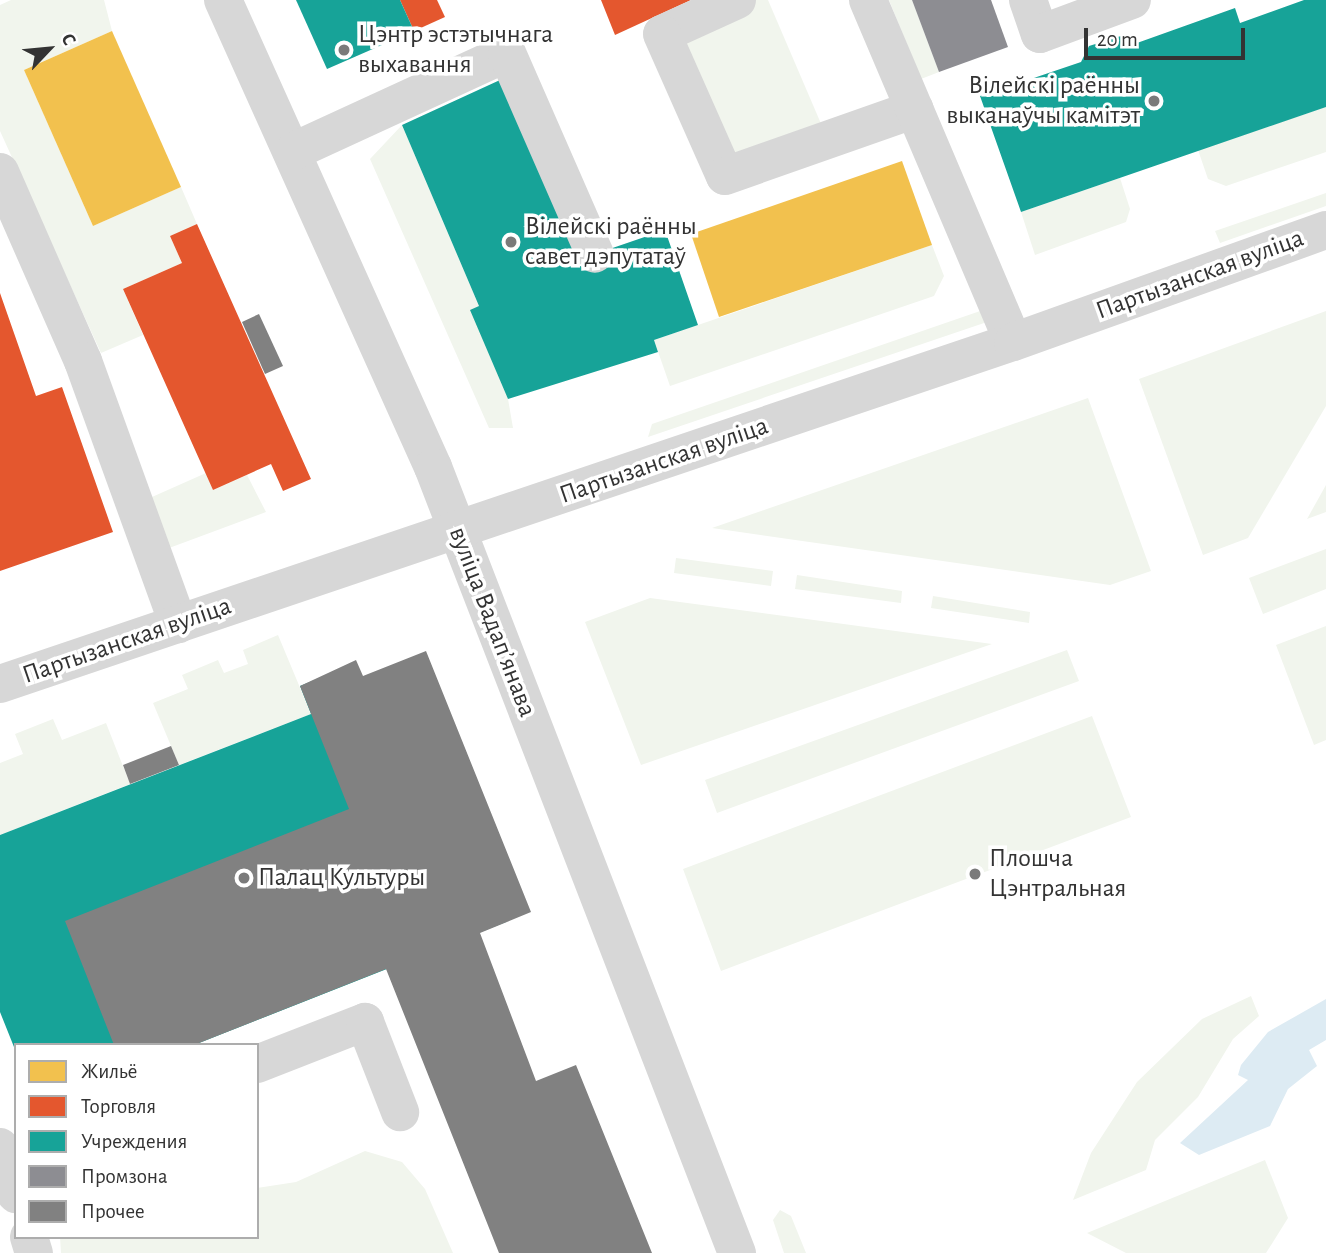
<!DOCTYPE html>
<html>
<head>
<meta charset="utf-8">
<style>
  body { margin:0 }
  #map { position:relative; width:1326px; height:1253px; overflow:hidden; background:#fff; font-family:"Alegreya Sans",sans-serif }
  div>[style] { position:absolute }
  .green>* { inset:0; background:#f1f5ed }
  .water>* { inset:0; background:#ddebf3 }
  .homes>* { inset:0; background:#f2c14e }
  .shops>* { inset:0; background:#e4572e }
  .public>* { inset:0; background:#17a398 }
  .industry>* { inset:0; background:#8d8d92 }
  .building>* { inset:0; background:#818181 }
  .minor>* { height:38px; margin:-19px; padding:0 19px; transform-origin:19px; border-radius:19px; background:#d7d7d7 }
  .dots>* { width:19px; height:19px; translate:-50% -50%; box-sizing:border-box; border:4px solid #fff; border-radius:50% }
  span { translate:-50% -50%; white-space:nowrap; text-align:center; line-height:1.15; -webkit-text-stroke:7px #fff; paint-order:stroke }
  .poi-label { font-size:26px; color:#333 }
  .left { translate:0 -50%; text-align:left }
  .right { translate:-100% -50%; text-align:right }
  .street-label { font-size:26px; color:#333 }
  .legend { position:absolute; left:14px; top:1043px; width:245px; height:196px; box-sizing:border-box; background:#fff; border:2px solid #adadad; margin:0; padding:9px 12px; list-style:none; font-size:21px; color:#333 }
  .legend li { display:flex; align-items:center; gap:14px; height:35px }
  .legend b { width:35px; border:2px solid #adadad }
  .north { position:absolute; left:14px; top:14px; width:70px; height:70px; -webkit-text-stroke:5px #fff; paint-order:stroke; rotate:64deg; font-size:19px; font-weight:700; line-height:28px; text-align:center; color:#333 }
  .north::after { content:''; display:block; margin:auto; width:24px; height:32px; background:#333; clip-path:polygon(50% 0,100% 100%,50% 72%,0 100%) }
  .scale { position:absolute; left:1084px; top:28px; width:161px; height:32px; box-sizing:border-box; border:4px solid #333; border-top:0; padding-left:9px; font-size:21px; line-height:24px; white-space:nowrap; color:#333; -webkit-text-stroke:5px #fff; paint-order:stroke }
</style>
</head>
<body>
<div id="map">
  <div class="green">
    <i style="clip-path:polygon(11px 0,104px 0,112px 31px,24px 70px,93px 226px,181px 187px,197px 224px,170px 236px,182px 263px,123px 289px,143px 335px,101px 353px,0 131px,0 5px)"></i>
    <i style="clip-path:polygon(737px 0,768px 0,828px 140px,725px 176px,662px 34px)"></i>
    <i style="clip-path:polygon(889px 0,912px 0,939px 72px,921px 79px)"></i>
    <i style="clip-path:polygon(1326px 107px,1326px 152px,1226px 186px,1208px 179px,1198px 150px)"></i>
    <i style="clip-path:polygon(402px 125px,479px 306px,471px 311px,508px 399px,513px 428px,489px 428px,370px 159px)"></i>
    <i style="clip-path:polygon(1120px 178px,1130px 209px,1126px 222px,1035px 255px,1021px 212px)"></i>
    <i style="clip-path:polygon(1326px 193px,1326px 206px,1220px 243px,1215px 231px)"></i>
    <i style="clip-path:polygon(932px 245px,944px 276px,934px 296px,670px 386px,654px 340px)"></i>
    <i style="clip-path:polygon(986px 309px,990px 321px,648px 437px,652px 424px)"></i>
    <i style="clip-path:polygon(1326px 311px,1326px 406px,1248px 538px,1203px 555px,1139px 379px)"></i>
    <i style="clip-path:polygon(1088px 398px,1151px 571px,1110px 585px,712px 528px)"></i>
    <i style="clip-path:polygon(206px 473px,213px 490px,247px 475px,266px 512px,153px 554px,134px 505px)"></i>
    <i style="clip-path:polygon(1326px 485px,1326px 512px,1307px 519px)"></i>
    <i style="clip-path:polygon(1326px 549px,1326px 589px,1263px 614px,1249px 578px)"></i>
    <i style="clip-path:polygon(676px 558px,773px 571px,771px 586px,674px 573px)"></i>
    <i style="clip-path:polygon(797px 575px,902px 591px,901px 603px,795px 589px)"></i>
    <i style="clip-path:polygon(933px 596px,1030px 612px,1029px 623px,931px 608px)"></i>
    <i style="clip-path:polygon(650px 598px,992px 644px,641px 765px,585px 622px)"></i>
    <i style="clip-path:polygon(1326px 626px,1326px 740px,1314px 745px,1276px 645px)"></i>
    <i style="clip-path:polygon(278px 635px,311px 714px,179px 765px,153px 703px,188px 689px,182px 675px,218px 660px,224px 673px,248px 664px,243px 650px)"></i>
    <i style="clip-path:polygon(1067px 650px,1079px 681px,717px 813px,705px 780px)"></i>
    <i style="clip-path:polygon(1092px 716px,1131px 817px,721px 971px,683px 869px)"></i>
    <i style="clip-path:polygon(53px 719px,62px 740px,106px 723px,130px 784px,0 835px,0 763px,23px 754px,15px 734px)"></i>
    <i style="clip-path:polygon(1251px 996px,1259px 1016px,1233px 1039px,1198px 1097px,1155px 1140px,1146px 1170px,1073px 1200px,1091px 1153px,1137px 1082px,1202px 1019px)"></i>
    <i style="clip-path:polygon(365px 1151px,402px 1162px,425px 1189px,453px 1253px,61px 1253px,60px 1237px,257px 1237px,257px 1188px,296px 1182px)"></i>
    <i style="clip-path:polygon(1265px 1160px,1288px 1218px,1266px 1253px,1126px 1253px,1087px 1233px)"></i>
    <i style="clip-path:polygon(780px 1210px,791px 1216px,806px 1253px,784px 1253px,773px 1220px)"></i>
  </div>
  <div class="water">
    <i style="clip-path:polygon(1326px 999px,1326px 1040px,1309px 1050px,1317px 1066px,1288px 1089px,1270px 1126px,1199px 1155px,1180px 1143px,1248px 1080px,1238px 1075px,1241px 1065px,1268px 1032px)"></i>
  </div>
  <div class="homes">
    <i style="clip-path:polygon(112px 31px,181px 187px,93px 226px,24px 70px)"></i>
    <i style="clip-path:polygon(902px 161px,932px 245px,719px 317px,691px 234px)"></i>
  </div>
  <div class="shops">
    <i style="clip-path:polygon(400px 0,437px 0,445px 17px,414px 31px)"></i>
    <i style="clip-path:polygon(601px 0,691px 0,615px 35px)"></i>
    <i style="clip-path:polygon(197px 224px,311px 479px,283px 491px,271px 464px,213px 490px,123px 289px,182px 263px,170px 236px)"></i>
    <i style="clip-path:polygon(0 293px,36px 396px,62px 387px,113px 532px,0 571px)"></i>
  </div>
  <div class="public">
    <i style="clip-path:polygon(296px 0,400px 0,414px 31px,327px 69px)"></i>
    <i style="clip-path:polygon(1304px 0,1326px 0,1326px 107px,1021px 212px,980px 96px,1081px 62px,1089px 46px,1121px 36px,1137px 43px,1235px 8px,1240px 23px)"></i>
    <i style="clip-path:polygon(500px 80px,595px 254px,665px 230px,698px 325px,654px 340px,658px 352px,508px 399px,470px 310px,479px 306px,402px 125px)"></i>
    <i style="clip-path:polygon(349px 666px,369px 716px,415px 697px,506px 922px,194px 1045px,16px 1045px,16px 1052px,0 1012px,0 835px,311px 714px,300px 686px)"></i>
  </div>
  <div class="industry">
    <i style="clip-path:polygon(912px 0,991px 0,1008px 47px,939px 72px)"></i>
  </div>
  <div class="building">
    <i style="clip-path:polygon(259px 314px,283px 366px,265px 374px,242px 322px)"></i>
    <i style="clip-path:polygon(426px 651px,531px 912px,480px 933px,536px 1081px,576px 1065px,652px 1253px,499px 1253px,386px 969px,194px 1045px,114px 1045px,65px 921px,349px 809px,300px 686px,356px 660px,363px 676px)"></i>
    <i style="clip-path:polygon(171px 746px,179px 765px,130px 784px,123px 765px)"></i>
  </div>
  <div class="minor">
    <i style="left:223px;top:0;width:512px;rotate:65.79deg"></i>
    <i style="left:433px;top:467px;width:843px;rotate:68.86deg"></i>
    <i style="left:737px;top:0;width:82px;rotate:155.6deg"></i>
    <i style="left:662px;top:34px;width:155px;rotate:66.1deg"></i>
    <i style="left:725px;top:176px;width:201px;rotate:-19.4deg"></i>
    <i style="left:868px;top:0;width:371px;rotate:67deg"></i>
    <i style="left:1028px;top:0;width:36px;rotate:71deg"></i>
    <i style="left:1040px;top:34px;width:98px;rotate:-20.3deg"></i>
    <i style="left:294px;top:151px;width:234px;rotate:-24.7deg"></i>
    <i style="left:507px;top:53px;width:219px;rotate:66.4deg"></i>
    <i style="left:0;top:172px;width:206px;rotate:66.3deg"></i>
    <i style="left:83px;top:361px;width:280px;rotate:70.1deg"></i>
    <i style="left:0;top:684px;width:1069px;rotate:-18.66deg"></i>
    <i style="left:1013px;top:342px;width:332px;rotate:-19.7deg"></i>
    <i style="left:257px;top:1064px;width:116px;rotate:-21.3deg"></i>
    <i style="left:365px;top:1022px;width:97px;rotate:68.7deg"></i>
    <i style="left:0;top:1147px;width:50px;rotate:71.2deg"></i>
    <i style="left:29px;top:1237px;width:17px;rotate:73deg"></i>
  </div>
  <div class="dots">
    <i style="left:344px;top:50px;background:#7a7a7a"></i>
    <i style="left:1154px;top:101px;background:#7a7a7a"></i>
    <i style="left:511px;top:242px;background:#7a7a7a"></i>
    <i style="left:975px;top:874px;background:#7a7a7a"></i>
    <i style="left:244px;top:878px;background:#7a7a7a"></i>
  </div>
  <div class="poi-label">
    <span class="left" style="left:358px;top:50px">Цэнтр эстэтычнага<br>выхавання</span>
    <span class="right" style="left:1140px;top:101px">Вілейскі раённы<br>выканаўчы камітэт</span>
    <span class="left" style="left:525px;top:242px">Вілейскі раённы<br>савет дэпутатаў</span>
    <span class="left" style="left:989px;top:874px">Плошча<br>Цэнтральная</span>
    <span class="left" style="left:258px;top:878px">Палац Культуры</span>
  </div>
  <div class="street-label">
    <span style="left:1200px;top:275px;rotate:-20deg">Партызанская вуліца</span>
    <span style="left:664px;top:461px;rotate:-19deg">Партызанская вуліца</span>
    <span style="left:492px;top:622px;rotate:69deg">вуліца Вадапʼянава</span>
    <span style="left:127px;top:641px;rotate:-19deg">Партызанская вуліца</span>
  </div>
  <ul class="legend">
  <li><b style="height:19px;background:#f2c14e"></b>Жильё</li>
  <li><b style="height:19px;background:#e4572e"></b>Торговля</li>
  <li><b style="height:19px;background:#17a398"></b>Учреждения</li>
  <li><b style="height:19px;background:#8d8d92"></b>Промзона</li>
  <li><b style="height:19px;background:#818181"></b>Прочее</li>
  </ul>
  <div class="north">С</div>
  <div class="scale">20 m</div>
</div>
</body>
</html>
